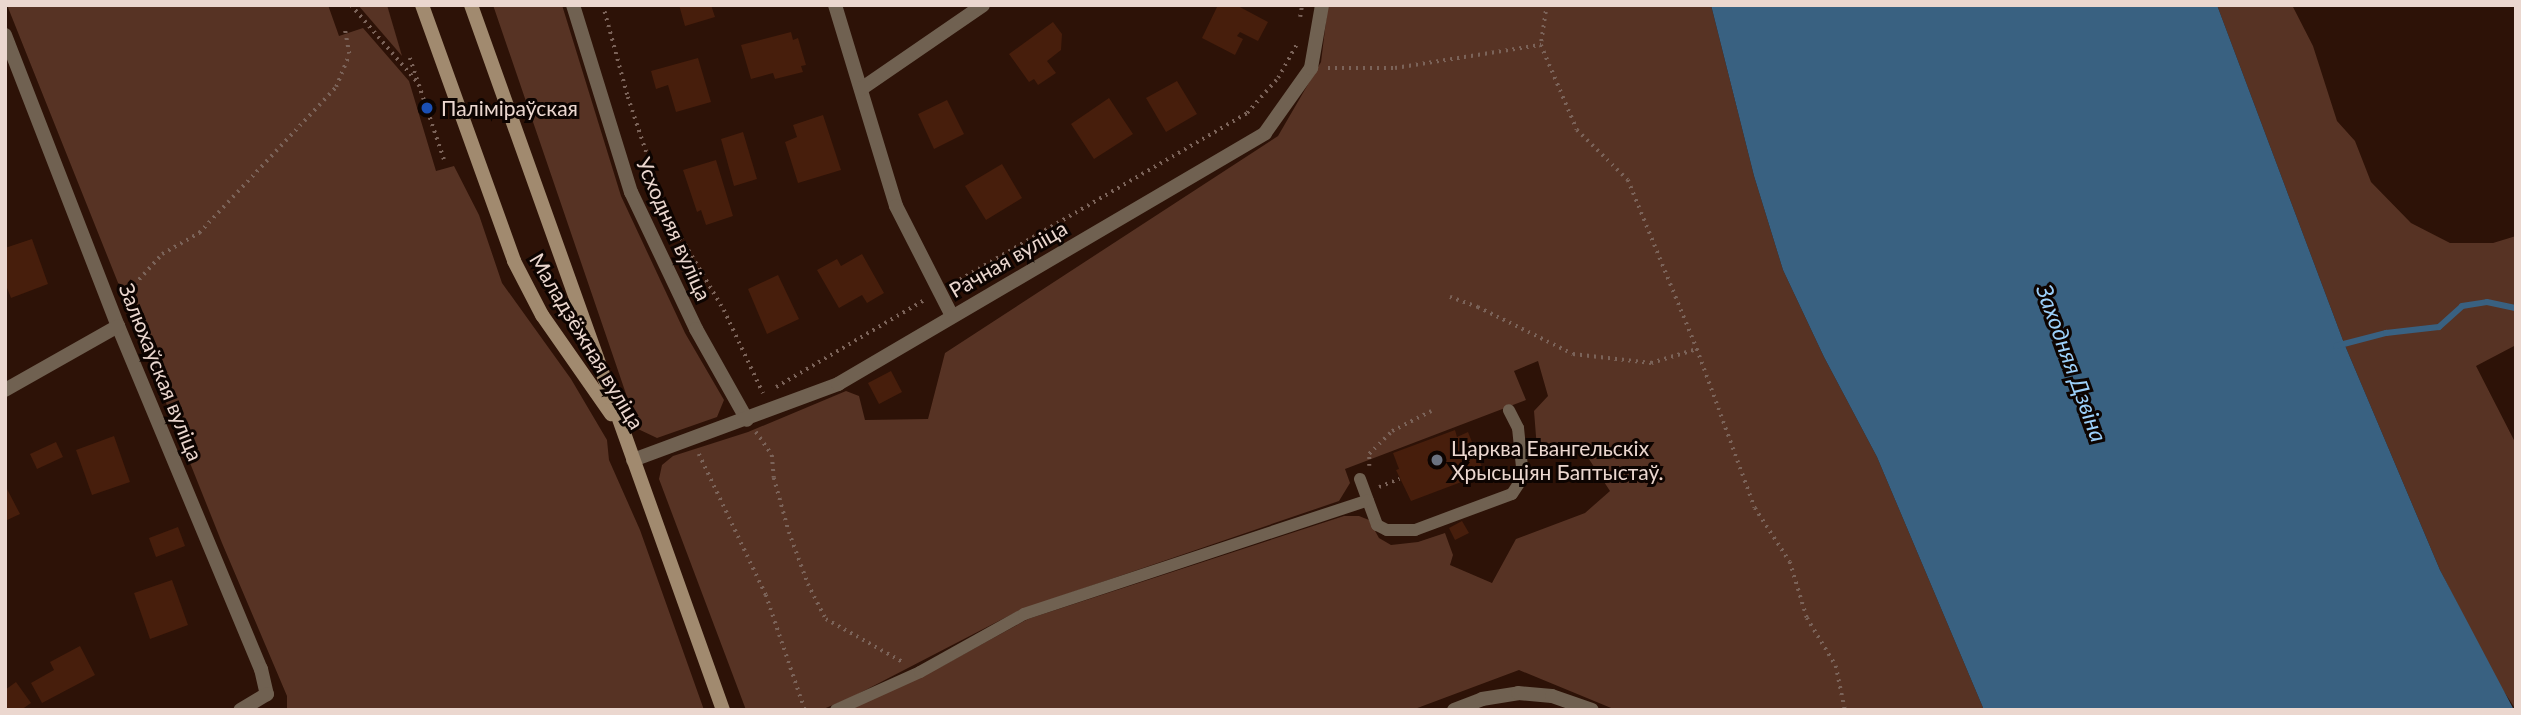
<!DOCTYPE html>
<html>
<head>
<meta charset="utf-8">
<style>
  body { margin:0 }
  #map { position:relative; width:2521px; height:715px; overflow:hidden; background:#2d1207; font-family:Lato,sans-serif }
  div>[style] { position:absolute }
  .green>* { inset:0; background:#573324 }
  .water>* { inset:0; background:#396181 }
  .stream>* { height:6px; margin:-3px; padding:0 3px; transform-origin:3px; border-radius:3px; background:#396181 }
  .building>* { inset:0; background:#471e0c }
  .path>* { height:3.5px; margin-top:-1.75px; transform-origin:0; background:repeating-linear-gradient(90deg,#7b6359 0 2px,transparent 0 7px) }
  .service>* { height:12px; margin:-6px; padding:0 6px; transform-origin:6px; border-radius:6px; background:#706151 }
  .minor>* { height:14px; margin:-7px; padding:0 7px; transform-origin:7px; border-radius:7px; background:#706151 }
  .secondary>* { height:14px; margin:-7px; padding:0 7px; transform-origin:7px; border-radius:7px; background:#a18a6f }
  .dots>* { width:19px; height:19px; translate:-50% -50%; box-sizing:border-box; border:4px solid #0d0401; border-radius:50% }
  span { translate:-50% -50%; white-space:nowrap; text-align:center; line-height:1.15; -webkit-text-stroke:6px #0d0401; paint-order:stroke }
  .poi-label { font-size:21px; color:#ebd7cf }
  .left { translate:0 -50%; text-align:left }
  .street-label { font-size:21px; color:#ebd7cf }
  .water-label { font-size:23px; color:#9dd0fa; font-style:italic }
  .frame { position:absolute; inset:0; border:7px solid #ebd7cf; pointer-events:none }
</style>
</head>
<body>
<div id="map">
  <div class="green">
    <i style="clip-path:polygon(7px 5px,328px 5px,339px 36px,363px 28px,409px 81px,436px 171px,454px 166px,479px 215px,502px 283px,571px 379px,607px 440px,609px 460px,640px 530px,704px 710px,287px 710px,287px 696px,222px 543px)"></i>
    <i style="clip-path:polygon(358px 5px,387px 5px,402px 56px)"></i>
    <i style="clip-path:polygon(493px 5px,562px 5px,621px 196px,685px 333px,724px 400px,717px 417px,657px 438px,638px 429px)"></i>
    <i style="clip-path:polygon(1328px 5px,1711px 5px,1754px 176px,1783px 270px,1824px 357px,1877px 457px,1984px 710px,1616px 710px,1519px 670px,1412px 710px,848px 710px,944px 665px,1028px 619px,1344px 516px,1359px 516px,1369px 520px,1379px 538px,1391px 545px,1418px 542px,1445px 533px,1453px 555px,1450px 565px,1492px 583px,1516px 539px,1585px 513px,1610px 491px,1579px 444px,1537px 449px,1534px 411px,1548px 396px,1538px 361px,1514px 371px,1526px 400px,1345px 469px,1350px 483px,1339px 501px,1020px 610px,852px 697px,821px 710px,746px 710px,659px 479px,662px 465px,673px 456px,748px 432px,846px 391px,859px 396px,865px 420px,928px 419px,945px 353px,1278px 136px,1321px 62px)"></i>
    <i style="clip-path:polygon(2217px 5px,2292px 5px,2313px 46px,2337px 121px,2355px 141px,2371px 182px,2411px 223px,2450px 243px,2493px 243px,2516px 236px,2516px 345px,2476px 366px,2516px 444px,2516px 710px,2495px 678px,2440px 570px,2344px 343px)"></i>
  </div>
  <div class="water">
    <i style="clip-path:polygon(1711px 5px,2217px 5px,2344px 343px,2440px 570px,2514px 710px,1984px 710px,1877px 457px,1824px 357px,1783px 270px,1754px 176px)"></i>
  </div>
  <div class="stream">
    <i style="left:2336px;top:346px;width:52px;rotate:-14.6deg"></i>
    <i style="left:2386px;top:333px;width:53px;rotate:-6.5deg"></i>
    <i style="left:2439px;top:327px;width:31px;rotate:-42deg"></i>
    <i style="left:2462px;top:306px;width:25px;rotate:-9deg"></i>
    <i style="left:2487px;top:302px;width:30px;rotate:12deg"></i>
  </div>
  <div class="building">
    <i style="clip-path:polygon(679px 5px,711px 5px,715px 17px,685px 26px)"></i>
    <i style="clip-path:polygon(1218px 5px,1236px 5px,1268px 22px,1258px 41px,1240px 32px,1237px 36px,1243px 39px,1235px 55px,1202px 38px)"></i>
    <i style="clip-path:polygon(1053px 22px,1062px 34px,1061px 50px,1047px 61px,1056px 73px,1038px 85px,1034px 79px,1029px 82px,1009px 54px)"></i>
    <i style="clip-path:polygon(791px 32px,793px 40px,798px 38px,806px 65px,801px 66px,803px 72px,775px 79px,773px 73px,751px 79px,741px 45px)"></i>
    <i style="clip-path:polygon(698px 58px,711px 102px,676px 112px,668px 85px,656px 89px,651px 71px)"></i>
    <i style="clip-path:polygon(1177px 81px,1197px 114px,1166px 132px,1146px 98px)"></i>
    <i style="clip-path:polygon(1109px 98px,1133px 134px,1094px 159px,1071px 124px)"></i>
    <i style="clip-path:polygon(947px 100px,964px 134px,934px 149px,918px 114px)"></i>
    <i style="clip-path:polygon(823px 115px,841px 170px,798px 183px,785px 142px,797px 137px,793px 125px)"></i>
    <i style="clip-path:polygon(743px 132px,757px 179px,734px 186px,721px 139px)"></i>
    <i style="clip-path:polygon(716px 160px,733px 216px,706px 225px,701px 210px,697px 212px,683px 170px)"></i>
    <i style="clip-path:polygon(1002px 164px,1022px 198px,986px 220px,965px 186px)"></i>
    <i style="clip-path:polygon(32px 239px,48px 284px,11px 298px,5px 283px,5px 248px)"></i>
    <i style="clip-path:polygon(862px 254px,884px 293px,867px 303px,862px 295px,839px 308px,817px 270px,837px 259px,841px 266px)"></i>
    <i style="clip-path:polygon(778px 275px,799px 319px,767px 334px,748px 289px)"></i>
    <i style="clip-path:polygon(891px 371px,902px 392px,879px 404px,868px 383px)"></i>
    <i style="clip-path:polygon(1455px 430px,1457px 437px,1468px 432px,1482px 467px,1469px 472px,1472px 478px,1411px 501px,1396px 470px,1399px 469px,1393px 453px)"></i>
    <i style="clip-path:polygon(114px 436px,130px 482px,92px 495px,76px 450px)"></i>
    <i style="clip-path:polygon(56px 442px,63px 457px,37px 469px,30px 454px)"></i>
    <i style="clip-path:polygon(7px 489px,20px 514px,5px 521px,5px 490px)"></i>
    <i style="clip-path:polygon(1462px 521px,1469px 533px,1455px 540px,1449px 528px)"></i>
    <i style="clip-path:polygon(178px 527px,185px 546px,156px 557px,149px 538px)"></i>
    <i style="clip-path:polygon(172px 580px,188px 625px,150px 639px,134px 593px)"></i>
    <i style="clip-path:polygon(80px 646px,95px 675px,42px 703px,31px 683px,54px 670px,50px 662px)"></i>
    <i style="clip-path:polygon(16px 682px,31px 703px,21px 710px,5px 710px,5px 690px)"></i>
  </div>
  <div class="path">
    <i style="left:351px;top:5px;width:103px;rotate:49.3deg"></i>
    <i style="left:603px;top:5px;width:95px;rotate:74.8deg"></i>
    <i style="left:628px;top:97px;width:123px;rotate:71.6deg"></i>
    <i style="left:667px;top:214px;width:112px;rotate:59.3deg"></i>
    <i style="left:724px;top:310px;width:92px;rotate:64.8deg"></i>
    <i style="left:1547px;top:5px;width:40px;rotate:98.5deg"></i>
    <i style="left:1541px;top:45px;width:92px;rotate:67deg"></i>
    <i style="left:1577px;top:130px;width:71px;rotate:44.4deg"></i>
    <i style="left:1628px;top:180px;width:183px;rotate:67.8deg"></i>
    <i style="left:1697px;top:349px;width:169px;rotate:70deg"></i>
    <i style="left:1755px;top:508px;width:64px;rotate:57.1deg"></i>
    <i style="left:1790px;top:562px;width:59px;rotate:73.1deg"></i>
    <i style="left:1807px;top:618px;width:56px;rotate:58.9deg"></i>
    <i style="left:1836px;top:666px;width:45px;rotate:78.4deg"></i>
    <i style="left:1300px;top:17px;width:12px;rotate:-81deg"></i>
    <i style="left:410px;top:58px;width:107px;rotate:71.4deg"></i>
    <i style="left:1328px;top:68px;width:67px"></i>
    <i style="left:1395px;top:68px;width:148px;rotate:-9deg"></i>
    <i style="left:427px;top:108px;width:15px;rotate:-20deg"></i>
    <i style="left:954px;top:283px;width:339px;rotate:-30.1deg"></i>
    <i style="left:1247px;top:113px;width:47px;rotate:-48.5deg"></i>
    <i style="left:1278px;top:78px;width:38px;rotate:-61deg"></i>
    <i style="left:125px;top:295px;width:55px;rotate:-47.9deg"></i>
    <i style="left:162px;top:254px;width:43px;rotate:-29.6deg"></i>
    <i style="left:199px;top:233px;width:200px;rotate:-46.8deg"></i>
    <i style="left:336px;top:87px;width:35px;rotate:-68deg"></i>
    <i style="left:349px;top:54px;width:27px;rotate:-100deg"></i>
    <i style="left:1450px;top:297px;width:30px;rotate:20deg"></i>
    <i style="left:1478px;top:307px;width:106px;rotate:26.3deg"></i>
    <i style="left:1573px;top:354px;width:79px;rotate:6.6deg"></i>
    <i style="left:1651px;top:363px;width:48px;rotate:-16.9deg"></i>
    <i style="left:776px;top:387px;width:174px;rotate:-30.4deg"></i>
    <i style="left:756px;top:432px;width:28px;rotate:55deg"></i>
    <i style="left:772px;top:455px;width:23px;rotate:85deg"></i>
    <i style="left:774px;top:478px;width:56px;rotate:74.5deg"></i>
    <i style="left:789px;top:532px;width:55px;rotate:69.9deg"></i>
    <i style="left:808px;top:584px;width:39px;rotate:63deg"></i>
    <i style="left:826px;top:619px;width:88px;rotate:29.2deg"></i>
    <i style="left:699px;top:454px;width:156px;rotate:64.6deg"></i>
    <i style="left:766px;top:595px;width:121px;rotate:71.3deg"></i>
    <i style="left:1369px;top:466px;width:12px;rotate:-90deg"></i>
    <i style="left:1369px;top:454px;width:33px;rotate:-45deg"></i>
    <i style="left:1392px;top:431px;width:44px;rotate:-27.1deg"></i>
    <i style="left:1379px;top:487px;width:22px;rotate:-22deg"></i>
  </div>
  <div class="service">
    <i style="left:1360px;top:479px;width:49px;rotate:69.7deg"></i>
    <i style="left:1377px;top:525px;width:11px;rotate:27deg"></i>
    <i style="left:1387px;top:530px;width:28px"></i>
    <i style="left:1415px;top:530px;width:103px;rotate:-20.4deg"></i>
    <i style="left:1512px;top:494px;width:20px;rotate:-57deg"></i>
    <i style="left:1523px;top:477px;width:49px;rotate:-95.8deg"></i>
    <i style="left:1518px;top:428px;width:20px;rotate:-117deg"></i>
    <i style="left:836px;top:710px;width:92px;rotate:-24.3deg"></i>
    <i style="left:920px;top:672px;width:119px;rotate:-29.1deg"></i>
    <i style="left:1024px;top:614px;width:362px;rotate:-18.3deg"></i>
  </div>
  <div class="minor">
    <i style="left:573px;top:5px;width:196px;rotate:72.8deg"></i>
    <i style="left:631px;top:192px;width:152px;rotate:64.6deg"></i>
    <i style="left:696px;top:329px;width:104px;rotate:60.7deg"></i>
    <i style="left:835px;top:5px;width:210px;rotate:73.1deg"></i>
    <i style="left:896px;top:206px;width:123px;rotate:63deg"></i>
    <i style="left:5px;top:35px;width:312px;rotate:68.8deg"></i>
    <i style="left:118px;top:326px;width:372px;rotate:67.4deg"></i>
    <i style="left:261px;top:669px;width:26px;rotate:77deg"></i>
    <i style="left:267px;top:694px;width:31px;rotate:149deg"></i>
    <i style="left:861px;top:89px;width:148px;rotate:-34.5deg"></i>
    <i style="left:5px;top:390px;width:130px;rotate:-29.5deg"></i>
    <i style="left:633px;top:460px;width:219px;rotate:-20.3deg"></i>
    <i style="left:838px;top:384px;width:495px;rotate:-30.4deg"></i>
    <i style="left:1265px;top:133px;width:80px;rotate:-54.7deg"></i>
    <i style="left:1311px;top:68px;width:64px;rotate:-80.1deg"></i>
    <i style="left:1454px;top:710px;width:30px;rotate:-21deg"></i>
    <i style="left:1482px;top:699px;width:36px;rotate:-9deg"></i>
    <i style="left:1518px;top:693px;width:34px;rotate:5deg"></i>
    <i style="left:1552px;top:696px;width:42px;rotate:19.3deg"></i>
  </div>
  <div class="secondary">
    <i style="left:422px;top:5px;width:272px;rotate:70.2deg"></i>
    <i style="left:514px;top:261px;width:61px;rotate:62.6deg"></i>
    <i style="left:542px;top:315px;width:121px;rotate:55.1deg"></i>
    <i style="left:471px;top:5px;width:749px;rotate:70.33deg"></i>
  </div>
  <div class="dots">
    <i style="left:427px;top:108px;background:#1a4fb4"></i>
    <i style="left:1437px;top:460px;background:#6b7280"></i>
  </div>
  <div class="poi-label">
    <span class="left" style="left:441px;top:108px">Паліміраўская</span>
    <span class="left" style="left:1451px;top:460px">Царква Евангельскіх<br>Хрысьціян Баптыстаў.</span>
  </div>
  <div class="street-label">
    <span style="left:674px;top:229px;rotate:66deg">Усходняя вуліца</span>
    <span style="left:1008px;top:259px;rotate:-30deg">Рачная вуліца</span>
    <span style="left:587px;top:341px;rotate:59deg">Маладзёжная вуліца</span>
    <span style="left:161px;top:372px;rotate:68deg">Залюхаўская вуліца</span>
  </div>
  <div class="water-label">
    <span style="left:2072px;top:363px;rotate:70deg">Заходняя Дзвіна</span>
  </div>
  <div class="frame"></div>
</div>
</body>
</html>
